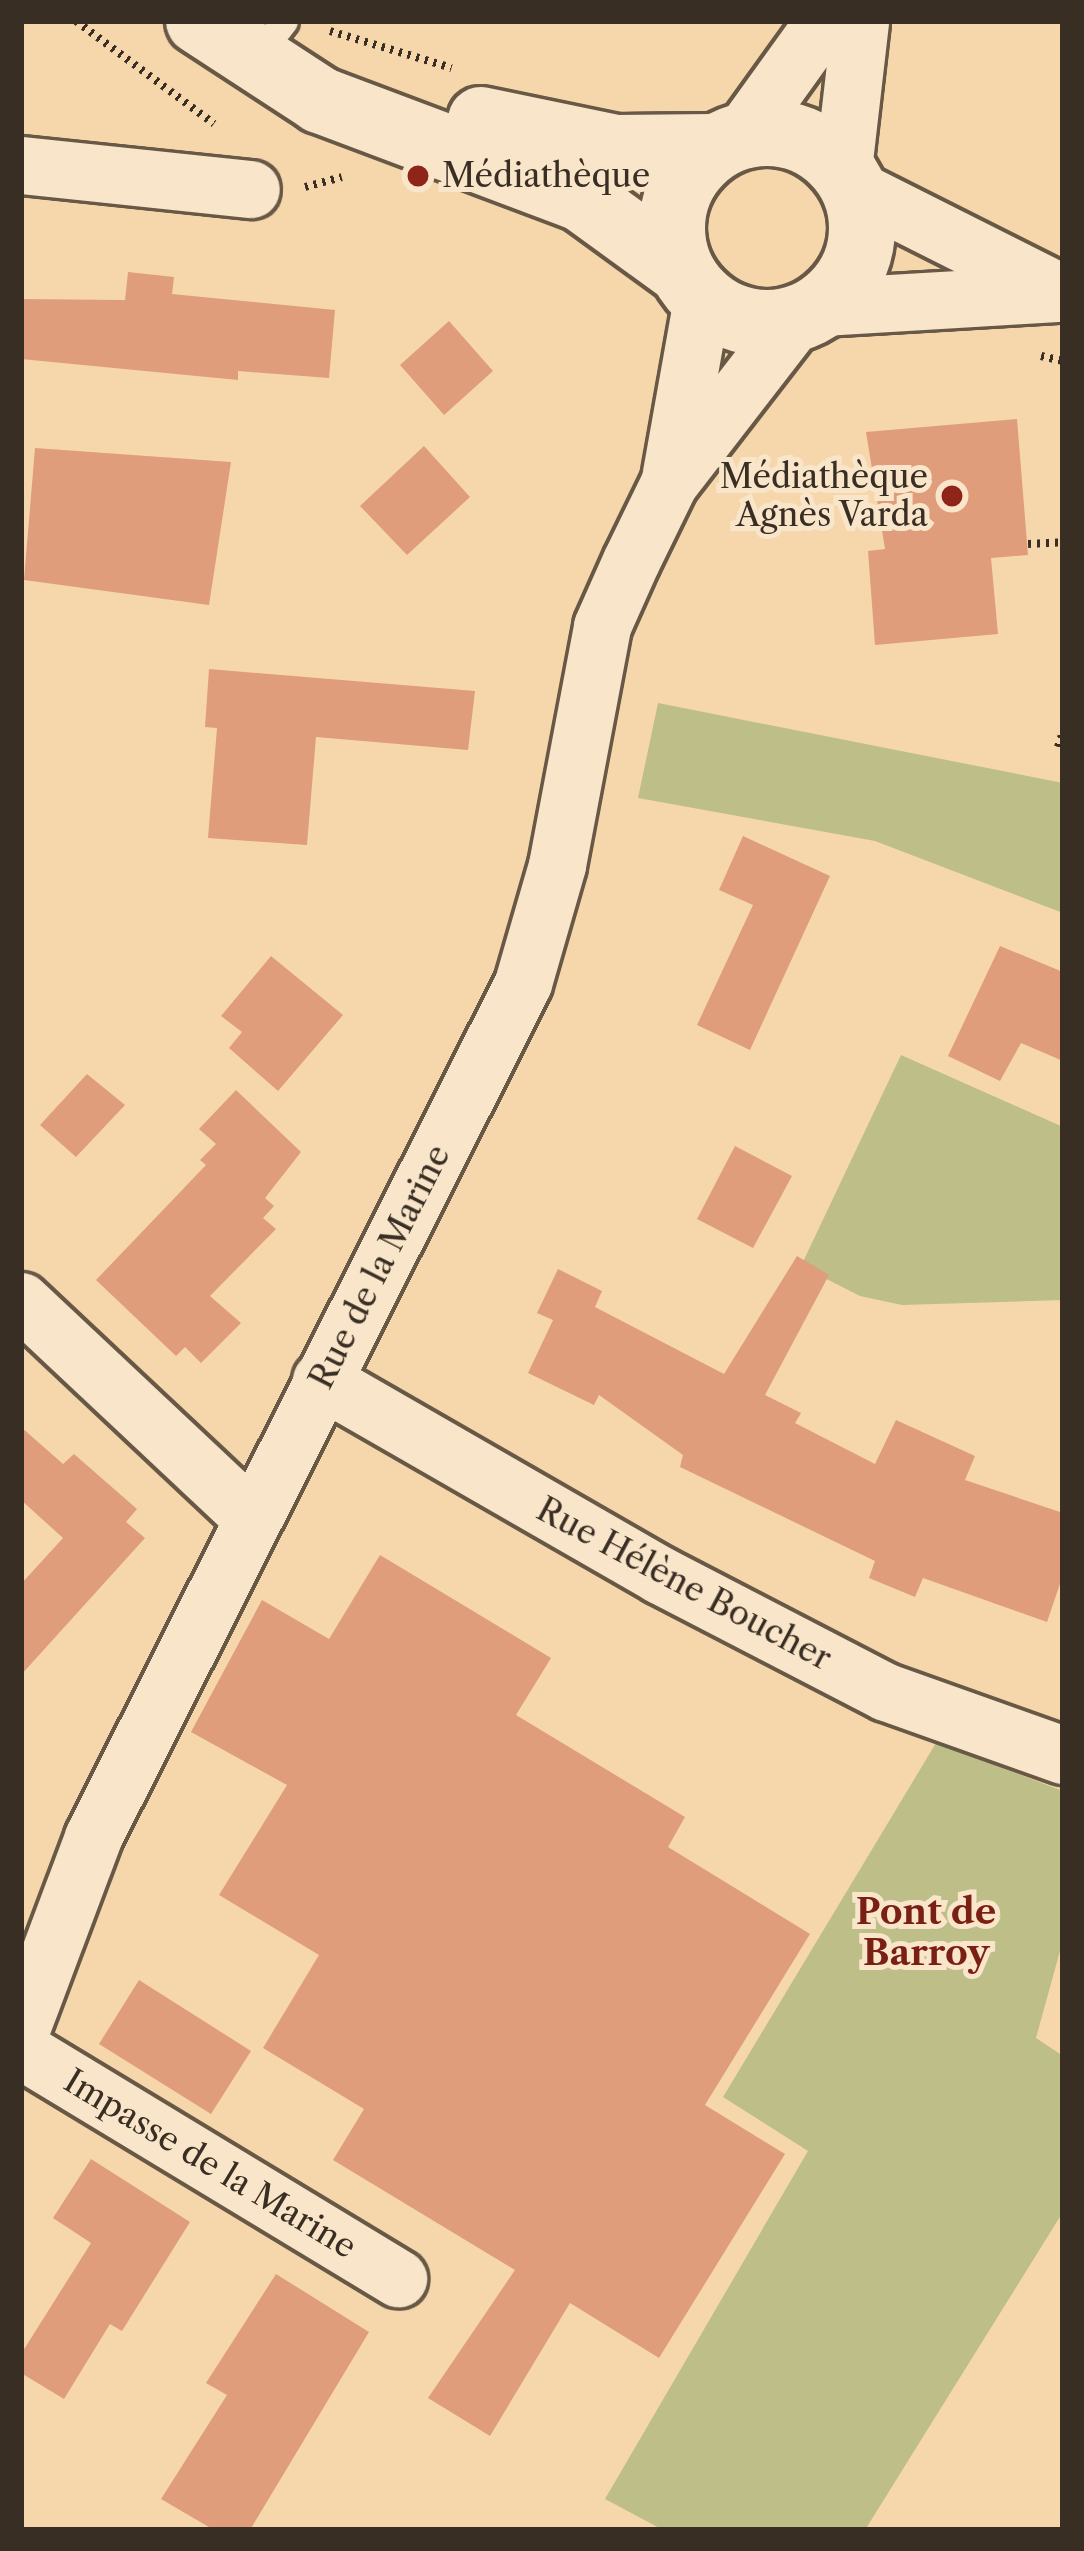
<!DOCTYPE html>
<html>
<head>
<meta charset="utf-8">
<style>
  body { margin:0 }
  #map { position:relative; width:1084px; height:2551px; overflow:hidden; background:#f6d7ac; font-family:"Libre Caslon Text",serif }
  div>[style] { position:absolute }
  .green>* { inset:0; background:#bdbe88 }
  .building>* { inset:0; background:#df9d7c }
  .path>* { height:8px; margin-top:-4px; transform-origin:0; background:repeating-linear-gradient(90deg,#392e24 0 3px,transparent 0 9px) }
  .roads { filter:drop-shadow(3px 0 #685846) drop-shadow(-3px 0 #685846) drop-shadow(0 3px #685846) drop-shadow(0 -3px #685846) }
  .service>* { height:27px; margin:-13.5px; padding:0 13.5px; transform-origin:13.5px; border-radius:13.5px; background:#f9e5c9 }
  .minor>* { height:57px; margin:-28.5px; padding:0 28.5px; transform-origin:28.5px; border-radius:28.5px; background:#f9e5c9 }
  .tertiary>* { height:66px; margin:-33px; padding:0 33px; transform-origin:33px; border-radius:33px; background:#f9e5c9 }
  .tertiary>.ring { margin:-33px; padding:0; box-sizing:content-box; background:none; border:66px solid #f9e5c9; border-radius:50% }
  .dots>* { width:33px; height:33px; translate:-50% -50%; box-sizing:border-box; border:6px solid #f9e5c9; border-radius:50% }
  span { translate:-50% -50%; white-space:nowrap; text-align:center; line-height:1.15; -webkit-text-stroke:10px #f9e5c9; paint-order:stroke }
  .poi-label { font-size:33px; color:#392e24 }
  .left { translate:0 -50%; text-align:left }
  .right { translate:-100% -50%; text-align:right }
  .street-label { font-size:33px; color:#392e24 }
  .neighbourhood-label { font-size:36px; color:#7a1f14; font-weight:700 }
  .frame { position:absolute; inset:0; border:24px solid #392e24; pointer-events:none }
</style>
</head>
<body>
<div id="map">
  <div class="green">
    <i style="clip-path:polygon(658px 703px,1063px 783px,1063px 913px,875px 841px,638px 798px)"></i>
    <i style="clip-path:polygon(901px 1055px,1063px 1127px,1063px 1300px,902px 1305px,860px 1296px,801px 1266px)"></i>
    <i style="clip-path:polygon(936px 1743px,1063px 1791px,1063px 1940px,1036px 2038px,1063px 2056px,1063px 2212px,865px 2530px,663px 2530px,605px 2499px,808px 2151px,723px 2097px)"></i>
  </div>
  <div class="building">
    <i style="clip-path:polygon(128px 272px,174px 277px,172px 294px,335px 310px,329px 378px,238px 371px,238px 380px,21px 359px,21px 299px,125px 300px)"></i>
    <i style="clip-path:polygon(449px 321px,493px 371px,444px 415px,400px 365px)"></i>
    <i style="clip-path:polygon(1017px 419px,1028px 555px,991px 558px,998px 634px,875px 645px,868px 551px,885px 549px,866px 432px)"></i>
    <i style="clip-path:polygon(424px 446px,470px 497px,407px 555px,360px 506px)"></i>
    <i style="clip-path:polygon(35px 448px,231px 462px,209px 605px,24px 580px)"></i>
    <i style="clip-path:polygon(209px 669px,475px 691px,468px 750px,316px 737px,307px 845px,208px 838px,217px 728px,205px 727px)"></i>
    <i style="clip-path:polygon(743px 836px,830px 876px,750px 1050px,697px 1025px,753px 905px,719px 890px)"></i>
    <i style="clip-path:polygon(1000px 946px,1063px 972px,1063px 1061px,1021px 1043px,1000px 1081px,948px 1056px)"></i>
    <i style="clip-path:polygon(271px 956px,343px 1015px,278px 1091px,229px 1048px,242px 1032px,221px 1016px)"></i>
    <i style="clip-path:polygon(87px 1074px,125px 1105px,76px 1157px,40px 1125px)"></i>
    <i style="clip-path:polygon(236px 1090px,301px 1152px,265px 1198px,274px 1206px,263px 1218px,276px 1229px,210px 1296px,241px 1323px,201px 1363px,185px 1347px,176px 1356px,96px 1280px,206px 1165px,200px 1160px,216px 1144px,199px 1129px)"></i>
    <i style="clip-path:polygon(735px 1146px,792px 1176px,753px 1248px,697px 1219px)"></i>
    <i style="clip-path:polygon(797px 1256px,829px 1275px,765px 1395px,801px 1413px,795px 1423px,875px 1464px,896px 1420px,975px 1456px,965px 1480px,1063px 1513px,1063px 1575px,1047px 1622px,923px 1578px,915px 1597px,869px 1578px,875px 1561px,680px 1467px,683px 1455px,599px 1395px,594px 1405px,528px 1373px,553px 1320px,537px 1313px,558px 1269px,602px 1291px,595px 1307px,724px 1374px)"></i>
    <i style="clip-path:polygon(21px 1427px,63px 1464px,74px 1454px,137px 1509px,126px 1522px,145px 1538px,21px 1675px,21px 1584px,63px 1538px,21px 1500px)"></i>
    <i style="clip-path:polygon(380px 1555px,551px 1658px,516px 1715px,685px 1817px,668px 1847px,810px 1934px,705px 2105px,785px 2154px,659px 2358px,570px 2303px,490px 2436px,428px 2398px,515px 2270px,333px 2160px,364px 2109px,263px 2048px,319px 1955px,219px 1895px,287px 1785px,191px 1732px,262px 1600px,329px 1639px)"></i>
    <i style="clip-path:polygon(139px 1980px,251px 2051px,211px 2114px,99px 2044px)"></i>
    <i style="clip-path:polygon(91px 2159px,190px 2222px,122px 2331px,110px 2324px,64px 2399px,21px 2373px,21px 2354px,91px 2243px,53px 2218px)"></i>
    <i style="clip-path:polygon(276px 2274px,369px 2332px,250px 2530px,214px 2530px,161px 2499px,227px 2395px,206px 2383px)"></i>
  </div>
  <div class="path">
    <i style="left:76px;top:21px;width:172px;rotate:36.7deg"></i>
    <i style="left:330px;top:31px;width:127px;rotate:16.9deg"></i>
    <i style="left:305px;top:187px;width:38px;rotate:-15deg"></i>
    <i style="left:1041px;top:356px;width:23px;rotate:13deg"></i>
    <i style="left:1028px;top:544px;width:35px;rotate:-3deg"></i>
    <i style="left:1058px;top:747px;width:16px;rotate:-72deg"></i>
  </div>
  <div class="roads">
    <div class="service">
      <i style="left:277px;top:30px;width:11px;rotate:-52deg"></i>
    </div>
    <div class="minor">
      <i style="left:742px;top:135px;width:140px;rotate:-54.3deg"></i>
      <i style="left:21px;top:165px;width:231px;rotate:6deg"></i>
      <i style="left:843px;top:169px;width:149px;rotate:-83.4deg"></i>
      <i style="left:855px;top:189px;width:223px;rotate:26.7deg"></i>
      <i style="left:822px;top:307px;width:239px;rotate:-3.4deg"></i>
      <i style="left:671px;top:473px;width:177px;rotate:-79.9deg"></i>
      <i style="left:21px;top:1301px;width:316px;rotate:43.2deg"></i>
      <i style="left:321px;top:1380px;width:391px;rotate:29.9deg"></i>
      <i style="left:660px;top:1575px;width:254px;rotate:27.4deg"></i>
      <i style="left:886px;top:1692px;width:188px;rotate:19.6deg"></i>
      <i style="left:21px;top:2029px;width:205px;rotate:-69.4deg"></i>
      <i style="left:93px;top:1837px;width:956px;rotate:-63.27deg"></i>
      <i style="left:523px;top:983px;width:123px;rotate:-73.9deg"></i>
      <i style="left:557px;top:865px;width:243px;rotate:-79.3deg"></i>
      <i style="left:602px;top:626px;width:71px;rotate:-66deg"></i>
      <i style="left:631px;top:561px;width:87px;rotate:-64deg"></i>
      <i style="left:669px;top:483px;width:206px;rotate:-52.3deg"></i>
      <i style="left:21px;top:2050px;width:441px;rotate:31.2deg"></i>
    </div>
    <div class="tertiary">
      <i style="left:199px;top:21px;width:145px;rotate:33.1deg"></i>
      <i style="left:320px;top:100px;width:279px;rotate:20.6deg"></i>
      <i style="left:581px;top:198px;width:122px;rotate:36deg"></i>
      <i style="left:481px;top:120px;width:138px;rotate:11.7deg"></i>
      <i style="left:616px;top:148px;width:98px;rotate:-0.6deg"></i>
      <i class="ring" style="left:672px;top:133px;width:124px;height:124px"></i>
    </div>
  </div>
  <div class="dots">
    <i style="left:418px;top:176px;background:#8f2418"></i>
    <i style="left:952px;top:496px;background:#8f2418"></i>
  </div>
  <div class="poi-label">
    <span class="left" style="left:442px;top:176px">Médiathèque</span>
    <span class="right" style="left:928px;top:496px">Médiathèque<br>Agnès Varda</span>
  </div>
  <div class="street-label">
    <span style="left:380px;top:1267px;rotate:-63deg">Rue de la Marine</span>
    <span style="left:684px;top:1584px;rotate:28deg">Rue Hélène Boucher</span>
    <span style="left:210px;top:2164px;rotate:31deg">Impasse de la Marine</span>
  </div>
  <div class="neighbourhood-label">
    <span style="left:926px;top:1932px">Pont de<br>Barroy</span>
  </div>
  <div class="frame"></div>
</div>
</body>
</html>
